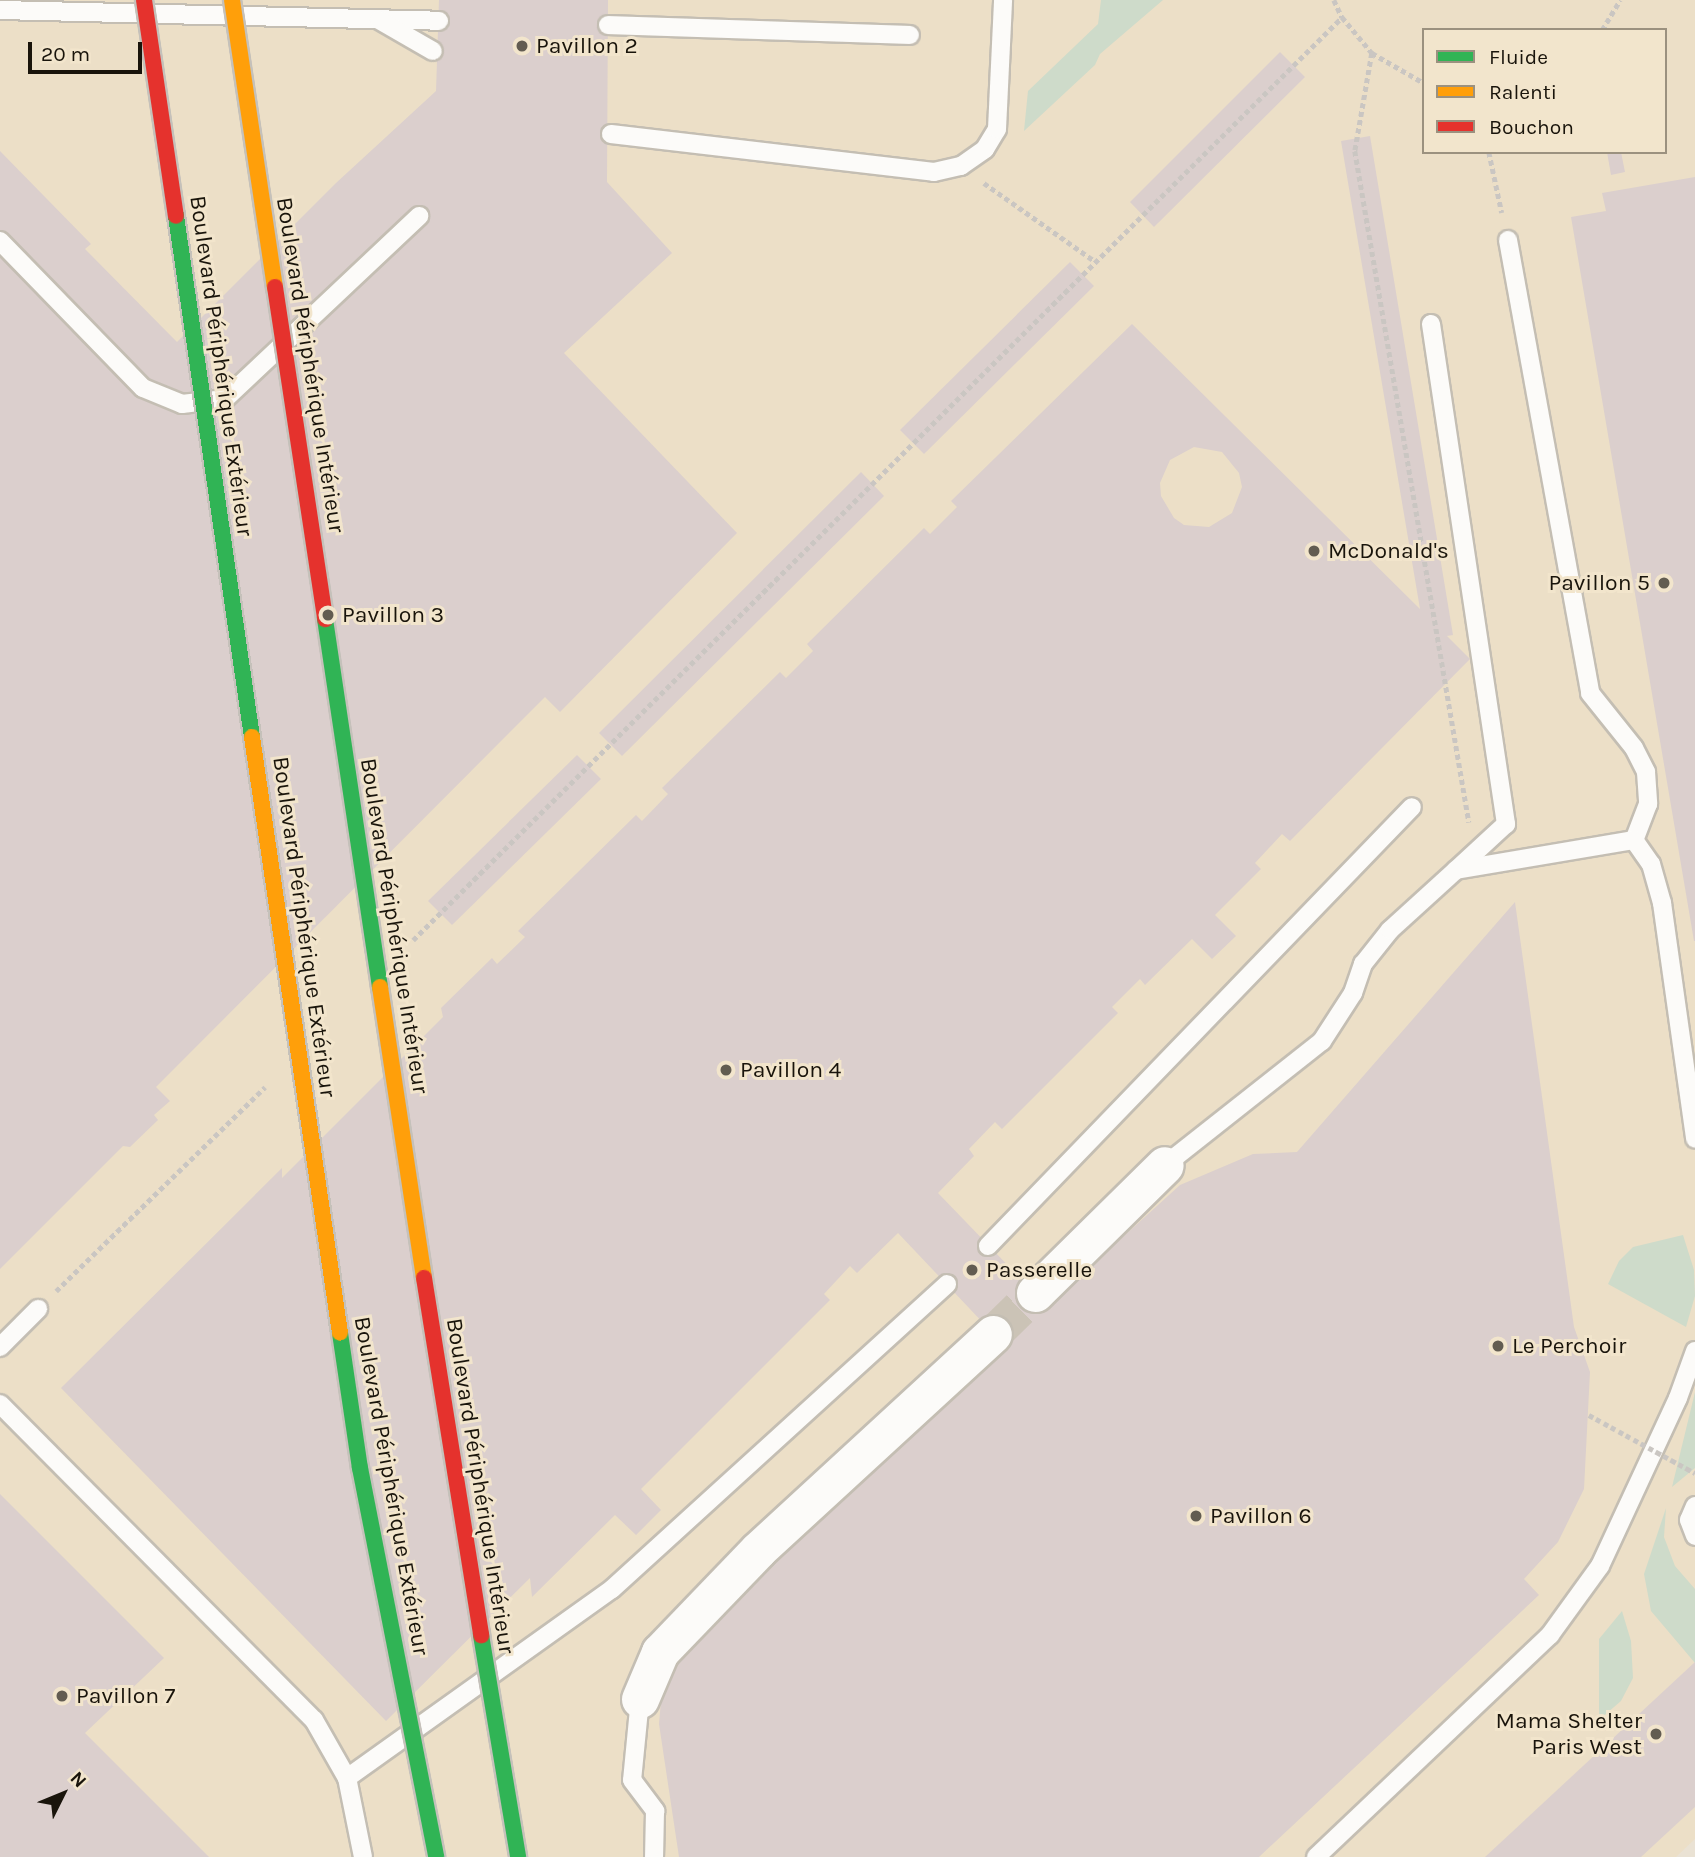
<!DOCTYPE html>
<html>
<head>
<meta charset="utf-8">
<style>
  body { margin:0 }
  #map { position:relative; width:1695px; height:1857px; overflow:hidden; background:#eae2d4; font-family:Karla,sans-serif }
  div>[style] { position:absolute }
  .built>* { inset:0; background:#ecdfc7 }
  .green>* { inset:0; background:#cedbca }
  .building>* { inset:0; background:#dbcfcd }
  .street-tunnel>* { height:37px; margin-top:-18.5px; transform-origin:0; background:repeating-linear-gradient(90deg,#cbc3b6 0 37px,transparent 0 55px) }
  .path>* { height:4.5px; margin-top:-2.25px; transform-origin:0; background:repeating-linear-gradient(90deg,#cac6c2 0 5px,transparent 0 8.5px) }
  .roads { filter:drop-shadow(2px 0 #c4beb3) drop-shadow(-2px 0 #c4beb3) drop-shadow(0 2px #c4beb3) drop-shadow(0 -2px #c4beb3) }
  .lane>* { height:18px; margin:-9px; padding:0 9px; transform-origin:9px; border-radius:9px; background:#fcfbf9 }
  .street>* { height:37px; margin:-18.5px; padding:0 18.5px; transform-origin:18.5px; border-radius:18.5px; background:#fcfbf9 }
  .path-bridge>* { height:4.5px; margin-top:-2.25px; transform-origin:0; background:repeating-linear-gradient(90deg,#cac6c2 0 5px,transparent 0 8.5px) }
  .bridges { filter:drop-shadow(2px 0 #c5c1ba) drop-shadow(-2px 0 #c5c1ba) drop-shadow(0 2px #c5c1ba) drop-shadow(0 -2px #c5c1ba) }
  .fast-bridge>* { height:16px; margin:-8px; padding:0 8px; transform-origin:8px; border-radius:8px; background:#30b455 }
  .slow-bridge>* { height:16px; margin:-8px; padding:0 8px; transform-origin:8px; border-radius:8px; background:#ff9f0a }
  .jam-bridge>* { height:16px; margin:-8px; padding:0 8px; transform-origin:8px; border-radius:8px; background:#e5322d }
  .dots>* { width:19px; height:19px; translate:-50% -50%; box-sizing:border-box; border:4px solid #f2e5cc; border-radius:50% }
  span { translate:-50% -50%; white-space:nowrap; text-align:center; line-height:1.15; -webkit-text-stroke:6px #f2e5cc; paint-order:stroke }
  .poi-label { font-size:23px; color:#19140b }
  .left { translate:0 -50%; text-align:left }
  .right { translate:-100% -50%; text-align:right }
  .street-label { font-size:23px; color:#19140b }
  .legend { position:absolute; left:1422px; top:28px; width:245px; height:126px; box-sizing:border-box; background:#f2e5cc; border:2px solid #9b917f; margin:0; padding:9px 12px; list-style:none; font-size:21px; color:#19140b }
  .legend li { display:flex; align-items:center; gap:14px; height:35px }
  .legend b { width:35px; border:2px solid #9b917f }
  .north { position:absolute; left:28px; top:1759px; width:70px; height:70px; -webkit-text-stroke:5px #f2e5cc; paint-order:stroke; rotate:47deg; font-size:19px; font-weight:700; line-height:28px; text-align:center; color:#19140b }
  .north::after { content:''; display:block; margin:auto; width:24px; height:32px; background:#19140b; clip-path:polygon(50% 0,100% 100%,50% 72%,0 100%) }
  .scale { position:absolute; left:28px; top:42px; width:114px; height:32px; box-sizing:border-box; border:4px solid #19140b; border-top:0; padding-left:9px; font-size:21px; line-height:24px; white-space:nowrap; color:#19140b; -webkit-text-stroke:5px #f2e5cc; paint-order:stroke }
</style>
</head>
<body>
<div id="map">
  <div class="built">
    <i style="clip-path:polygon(evenodd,0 0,1695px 0,1695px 1839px,1676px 1857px,0 1857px,0 0,1424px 30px,1665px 30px,1665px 152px,1424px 152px,1424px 30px)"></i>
  </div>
  <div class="green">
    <i style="clip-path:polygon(1101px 0,1163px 0,1100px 54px,1095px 65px,1024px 131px,1028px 91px,1098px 24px)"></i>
    <i style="clip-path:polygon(1683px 1235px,1694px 1270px,1695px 1296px,1686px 1327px,1608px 1284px,1619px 1261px,1633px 1247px)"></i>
    <i style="clip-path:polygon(1695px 1392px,1695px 1468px,1672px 1487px)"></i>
    <i style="clip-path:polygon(1666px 1508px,1664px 1537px,1675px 1566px,1695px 1589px,1695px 1663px,1651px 1611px,1644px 1574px)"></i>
    <i style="clip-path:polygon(1622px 1611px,1631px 1641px,1633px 1678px,1621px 1701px,1599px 1720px,1599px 1639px)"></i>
  </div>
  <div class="building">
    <i style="clip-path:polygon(439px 0,608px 0,607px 182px,672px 253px,564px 353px,737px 533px,560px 712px,545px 697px,156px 1087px,170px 1101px,154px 1115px,158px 1120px,130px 1147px,123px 1146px,0 1269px,0 151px,91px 244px,85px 249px,177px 342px,336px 183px,436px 91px)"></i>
    <i style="clip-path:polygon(1280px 52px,1305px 77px,1154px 227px,1130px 202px)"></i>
    <i style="clip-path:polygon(evenodd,1370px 136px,1453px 635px,1447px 636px,1470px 659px,1290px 841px,1282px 834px,1255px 863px,1261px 869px,1215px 915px,1236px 936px,1212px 959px,1192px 939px,1145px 985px,1140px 979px,1112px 1007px,1118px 1013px,1002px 1129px,995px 1122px,969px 1149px,974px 1156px,938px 1193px,1047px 1306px,1180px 1185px,1253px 1154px,1297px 1152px,1515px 902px,1574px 1327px,1590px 1372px,1584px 1489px,1558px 1542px,1524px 1579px,1539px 1595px,1259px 1857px,679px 1857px,659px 1724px,663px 1677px,695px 1633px,1005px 1346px,898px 1233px,857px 1273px,850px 1266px,824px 1294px,830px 1300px,641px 1489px,661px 1510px,636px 1535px,615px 1515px,532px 1597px,530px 1578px,386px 1721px,61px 1388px,282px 1168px,282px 1178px,443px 1017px,441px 1008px,492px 958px,497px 964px,525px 937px,518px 931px,636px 815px,642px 821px,668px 794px,662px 788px,780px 672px,786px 678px,813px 651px,807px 644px,924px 528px,930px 534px,957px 507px,951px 501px,1132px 324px,1420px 609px,1341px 141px,1370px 136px,1194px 447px,1222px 452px,1239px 473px,1242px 487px,1232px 513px,1209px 527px,1184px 525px,1174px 518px,1161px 496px,1160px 483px,1170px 460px,1194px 447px)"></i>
    <i style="clip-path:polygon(1607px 152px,1621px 152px,1625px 172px,1611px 175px)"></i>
    <i style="clip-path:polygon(1695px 177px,1695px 941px,1694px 941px,1571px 217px,1606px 211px,1602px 193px)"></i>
    <i style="clip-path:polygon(1070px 262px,1094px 286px,924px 454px,900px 430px)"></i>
    <i style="clip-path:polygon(861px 472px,884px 496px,622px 756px,599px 733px)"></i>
    <i style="clip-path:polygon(577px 755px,601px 779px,452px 925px,428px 901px)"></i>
    <i style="clip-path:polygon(0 1494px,164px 1658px,85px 1733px,209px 1857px,0 1857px)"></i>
    <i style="clip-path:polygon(1695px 1662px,1695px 1807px,1641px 1857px,1485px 1857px)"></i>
  </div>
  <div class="street-tunnel">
    <i style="left:993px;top:1334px;width:59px;rotate:-44.3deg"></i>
  </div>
  <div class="path">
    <i style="left:1334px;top:0;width:19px;rotate:65deg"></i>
    <i style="left:1342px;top:17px;width:47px;rotate:50.2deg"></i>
    <i style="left:1372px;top:53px;width:60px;rotate:30deg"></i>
    <i style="left:1602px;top:30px;width:35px;rotate:-59deg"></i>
    <i style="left:1372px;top:53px;width:99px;rotate:99.8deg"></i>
    <i style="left:1355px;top:151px;width:681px;rotate:80.36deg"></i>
    <i style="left:1489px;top:152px;width:62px;rotate:78deg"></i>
    <i style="left:984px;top:183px;width:133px;rotate:35.2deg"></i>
    <i style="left:413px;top:940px;width:1310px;rotate:-44.81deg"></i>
    <i style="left:56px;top:1291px;width:292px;rotate:-44.3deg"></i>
  </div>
  <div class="roads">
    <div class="lane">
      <i style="left:0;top:10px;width:439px;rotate:1.4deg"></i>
      <i style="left:379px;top:20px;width:62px;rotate:29.9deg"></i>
      <i style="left:608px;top:25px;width:302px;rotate:1.9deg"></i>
      <i style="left:611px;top:134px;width:325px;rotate:6.7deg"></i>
      <i style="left:934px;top:172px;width:28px;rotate:-13deg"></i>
      <i style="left:961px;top:166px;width:29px;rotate:-35deg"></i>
      <i style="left:985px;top:149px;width:23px;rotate:-59deg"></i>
      <i style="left:997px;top:129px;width:129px;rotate:-87.3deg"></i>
      <i style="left:1508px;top:240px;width:460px;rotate:79.7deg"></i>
      <i style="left:1590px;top:693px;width:70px;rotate:51.3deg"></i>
      <i style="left:1634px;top:748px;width:27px;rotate:63deg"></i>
      <i style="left:1646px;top:772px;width:32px;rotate:86deg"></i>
      <i style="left:1648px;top:804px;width:39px;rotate:111deg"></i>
      <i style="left:0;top:241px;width:205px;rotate:45.8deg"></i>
      <i style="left:143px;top:388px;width:42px;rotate:22.3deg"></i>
      <i style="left:182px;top:404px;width:43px;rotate:-6.6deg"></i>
      <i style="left:225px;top:399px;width:267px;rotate:-43.3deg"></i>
      <i style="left:1431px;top:324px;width:506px;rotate:81.47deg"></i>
      <i style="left:1506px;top:824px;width:68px;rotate:137.4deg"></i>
      <i style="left:1165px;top:1165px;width:200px;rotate:-38.3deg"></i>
      <i style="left:1322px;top:1041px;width:57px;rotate:-57.1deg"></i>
      <i style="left:1353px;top:993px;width:31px;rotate:-71deg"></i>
      <i style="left:1363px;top:964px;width:43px;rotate:-51.5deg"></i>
      <i style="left:1390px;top:930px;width:89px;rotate:-42.3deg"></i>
      <i style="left:1456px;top:870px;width:181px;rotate:-9.6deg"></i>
      <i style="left:1634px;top:840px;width:29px;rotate:55deg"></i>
      <i style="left:1651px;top:864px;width:41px;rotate:74.2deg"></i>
      <i style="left:1662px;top:903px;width:238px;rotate:82deg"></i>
      <i style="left:988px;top:1246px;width:610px;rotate:-46deg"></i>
      <i style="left:0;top:1347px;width:54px;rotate:-45deg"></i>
      <i style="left:0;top:1404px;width:445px;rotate:45.2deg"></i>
      <i style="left:314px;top:1720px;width:67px;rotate:60.4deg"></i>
      <i style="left:1695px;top:1506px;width:15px;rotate:113deg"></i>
      <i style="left:1689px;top:1520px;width:17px;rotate:69deg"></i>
      <i style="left:640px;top:1699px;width:81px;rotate:95.6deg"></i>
      <i style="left:632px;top:1780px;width:39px;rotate:53deg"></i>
      <i style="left:655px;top:1811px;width:46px;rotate:91.2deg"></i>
      <i style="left:363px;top:1857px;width:81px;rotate:-101.4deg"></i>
      <i style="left:347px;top:1778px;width:325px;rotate:-35.5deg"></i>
      <i style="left:612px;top:1589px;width:453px;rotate:-42.3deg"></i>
      <i style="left:1316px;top:1857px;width:323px;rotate:-43.5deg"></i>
      <i style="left:1550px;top:1635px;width:85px;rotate:-54.1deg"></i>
      <i style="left:1600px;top:1566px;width:185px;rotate:-65.1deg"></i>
      <i style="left:1678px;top:1398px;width:50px;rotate:-70.1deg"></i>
    </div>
    <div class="street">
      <i style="left:1035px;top:1293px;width:182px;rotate:-44.6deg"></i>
      <i style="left:640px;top:1699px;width:51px;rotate:-66.9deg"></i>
      <i style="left:660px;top:1652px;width:141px;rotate:-46.1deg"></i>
      <i style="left:758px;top:1550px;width:319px;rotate:-42.6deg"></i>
    </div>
  </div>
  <div class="path-bridge">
    <i style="left:1589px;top:1415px;width:121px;rotate:28.7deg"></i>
  </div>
  <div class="bridges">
    <div class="fast-bridge">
      <i style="left:176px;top:216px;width:527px;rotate:81.7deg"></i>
      <i style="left:325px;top:619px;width:372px;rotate:81.5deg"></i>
      <i style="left:340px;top:1333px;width:136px;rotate:81.6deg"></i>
      <i style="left:360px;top:1468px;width:396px;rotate:78.9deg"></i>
      <i style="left:481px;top:1635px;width:225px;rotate:80.5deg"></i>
    </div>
    <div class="slow-bridge">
      <i style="left:232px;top:0;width:290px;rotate:81.5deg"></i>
      <i style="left:252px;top:737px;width:602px;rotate:81.6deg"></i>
      <i style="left:380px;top:987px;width:294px;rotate:81.4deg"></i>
    </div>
    <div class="jam-bridge">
      <i style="left:144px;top:0;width:218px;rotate:81.6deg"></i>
      <i style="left:275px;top:287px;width:336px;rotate:81.4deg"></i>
      <i style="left:424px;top:1278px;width:362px;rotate:80.9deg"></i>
    </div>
  </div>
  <div class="dots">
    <i style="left:522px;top:46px;background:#625c51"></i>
    <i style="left:1314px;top:551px;background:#625c51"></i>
    <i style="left:1664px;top:583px;background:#625c51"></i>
    <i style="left:328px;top:615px;background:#625c51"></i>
    <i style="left:726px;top:1070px;background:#625c51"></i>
    <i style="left:972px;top:1270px;background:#625c51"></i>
    <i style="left:1498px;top:1346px;background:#625c51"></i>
    <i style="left:1196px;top:1516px;background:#625c51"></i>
    <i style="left:62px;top:1696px;background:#625c51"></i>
    <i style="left:1656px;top:1734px;background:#625c51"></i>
  </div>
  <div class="poi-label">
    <span class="left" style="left:536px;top:46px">Pavillon 2</span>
    <span class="left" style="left:1328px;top:551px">McDonald's</span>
    <span class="right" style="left:1650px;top:583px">Pavillon 5</span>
    <span class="left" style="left:342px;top:615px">Pavillon 3</span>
    <span class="left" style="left:740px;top:1070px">Pavillon 4</span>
    <span class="left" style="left:986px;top:1270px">Passerelle</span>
    <span class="left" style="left:1512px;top:1346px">Le Perchoir</span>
    <span class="left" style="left:1210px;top:1516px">Pavillon 6</span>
    <span class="left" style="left:76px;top:1696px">Pavillon 7</span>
    <span class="right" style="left:1642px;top:1734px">Mama Shelter<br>Paris West</span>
  </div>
  <div class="street-label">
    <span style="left:310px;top:365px;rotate:81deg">Boulevard Périphérique Intérieur</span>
    <span style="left:221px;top:366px;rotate:82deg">Boulevard Périphérique Extérieur</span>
    <span style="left:394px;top:926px;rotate:81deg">Boulevard Périphérique Intérieur</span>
    <span style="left:304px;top:927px;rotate:82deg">Boulevard Périphérique Extérieur</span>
    <span style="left:391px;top:1486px;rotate:80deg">Boulevard Périphérique Extérieur</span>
    <span style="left:480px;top:1486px;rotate:81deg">Boulevard Périphérique Intérieur</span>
  </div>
  <ul class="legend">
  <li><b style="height:9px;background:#30b455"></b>Fluide</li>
  <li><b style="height:9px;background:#ff9f0a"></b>Ralenti</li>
  <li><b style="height:9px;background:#e5322d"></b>Bouchon</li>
  </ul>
  <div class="north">N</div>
  <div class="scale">20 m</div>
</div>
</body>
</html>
